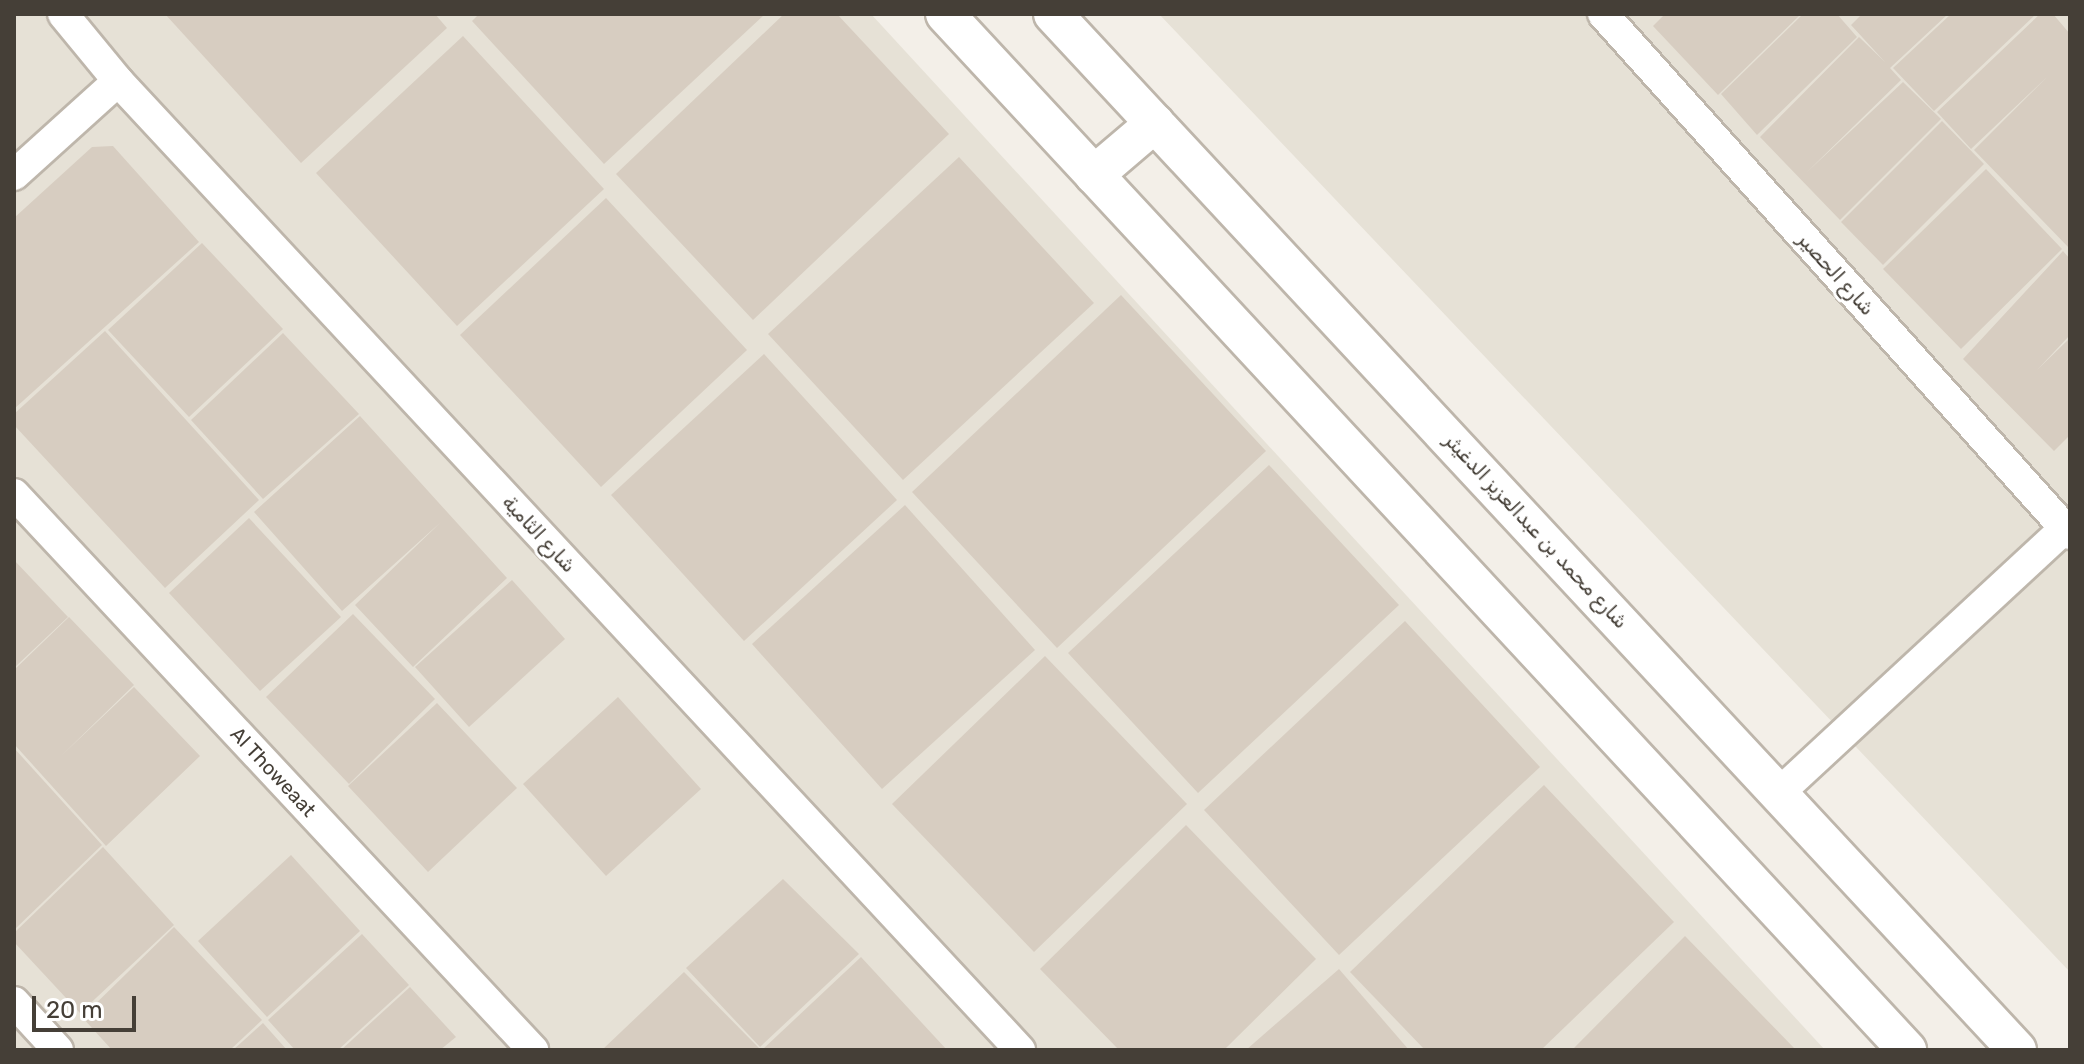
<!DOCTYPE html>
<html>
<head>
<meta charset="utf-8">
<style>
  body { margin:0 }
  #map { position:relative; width:2084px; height:1064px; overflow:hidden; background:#f3efe8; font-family:Rubik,"Noto Naskh Arabic",sans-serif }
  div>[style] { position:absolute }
  .residential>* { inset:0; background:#e6e1d6 }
  .building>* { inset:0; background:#d7cdc1 }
  .roads { filter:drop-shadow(2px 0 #beb6ab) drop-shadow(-2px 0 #beb6ab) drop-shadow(0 2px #beb6ab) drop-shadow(0 -2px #beb6ab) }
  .minor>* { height:30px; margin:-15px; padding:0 15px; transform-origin:15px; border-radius:15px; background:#fff }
  .tertiary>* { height:38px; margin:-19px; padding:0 19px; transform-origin:19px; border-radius:19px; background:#fff }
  span { translate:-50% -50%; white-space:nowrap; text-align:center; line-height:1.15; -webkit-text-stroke:6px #fff; paint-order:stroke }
  .street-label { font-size:20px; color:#453f37 }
  .frame { position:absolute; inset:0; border:16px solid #453f37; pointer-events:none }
  .scale { position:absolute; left:32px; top:996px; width:104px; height:36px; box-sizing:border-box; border:4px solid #453f37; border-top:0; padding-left:10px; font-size:24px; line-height:28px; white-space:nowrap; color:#453f37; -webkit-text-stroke:6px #fff; paint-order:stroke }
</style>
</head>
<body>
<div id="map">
  <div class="residential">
    <i style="clip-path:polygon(14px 14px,871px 14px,1825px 1050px,14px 1050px)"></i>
    <i style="clip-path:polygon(1159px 14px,2070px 14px,2070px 973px,2070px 972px)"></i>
  </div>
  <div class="building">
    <i style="clip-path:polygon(165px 14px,435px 14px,447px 28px,301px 163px)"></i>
    <i style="clip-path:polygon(479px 14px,765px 14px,604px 164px,472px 21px)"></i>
    <i style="clip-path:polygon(784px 14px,837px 14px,949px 134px,753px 320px,616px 174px)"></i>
    <i style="clip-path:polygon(1665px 14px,1801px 14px,1718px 95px,1653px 26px)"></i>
    <i style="clip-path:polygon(1803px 14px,1837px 14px,1857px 37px,1757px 135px,1721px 94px)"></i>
    <i style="clip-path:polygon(1862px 14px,1948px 14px,1890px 68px,1901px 80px,1806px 173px,1903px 82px,1941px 119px,1840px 220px,1760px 137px,1859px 37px,1885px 62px,1851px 25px)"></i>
    <i style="clip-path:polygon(1951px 14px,2036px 14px,1934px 111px,1893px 68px)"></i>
    <i style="clip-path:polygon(2040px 14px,2053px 14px,2070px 34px,2070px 249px,1974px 150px,2047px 77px,1971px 149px,1937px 112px)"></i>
    <i style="clip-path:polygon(463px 36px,604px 189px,457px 326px,316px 173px)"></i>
    <i style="clip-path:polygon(1942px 121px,1984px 164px,1883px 265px,1841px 222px)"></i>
    <i style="clip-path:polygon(113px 146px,199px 242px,14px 409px,14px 218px,92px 147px)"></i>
    <i style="clip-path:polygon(959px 157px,1094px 303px,903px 480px,768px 334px)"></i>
    <i style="clip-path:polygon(1986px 169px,2062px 249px,1961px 349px,1883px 269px)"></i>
    <i style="clip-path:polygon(606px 198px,747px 350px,601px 487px,460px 335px)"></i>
    <i style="clip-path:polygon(202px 243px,283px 329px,189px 417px,108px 330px)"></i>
    <i style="clip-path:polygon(2063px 251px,2070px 259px,2070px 335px,2037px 370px,2070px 338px,2070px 435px,2054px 451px,1963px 359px)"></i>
    <i style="clip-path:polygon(1121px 295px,1266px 451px,1057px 648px,912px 492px)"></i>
    <i style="clip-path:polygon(105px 331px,259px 500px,165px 588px,14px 425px,14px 414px)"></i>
    <i style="clip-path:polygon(283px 333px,359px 414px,263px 499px,191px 420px)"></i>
    <i style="clip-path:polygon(764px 354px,897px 500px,744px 641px,611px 495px)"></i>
    <i style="clip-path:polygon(360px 416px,507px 578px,413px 667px,355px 605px,441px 522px,342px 611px,254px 512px)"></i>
    <i style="clip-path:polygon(1269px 465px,1399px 605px,1198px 793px,1068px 653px)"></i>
    <i style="clip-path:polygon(905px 505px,1035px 650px,882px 789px,752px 644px)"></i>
    <i style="clip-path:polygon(249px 518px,341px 617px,260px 691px,169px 593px)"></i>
    <i style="clip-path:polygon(14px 560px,68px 617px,14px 668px)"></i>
    <i style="clip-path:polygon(512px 580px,565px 639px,469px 727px,415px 667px)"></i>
    <i style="clip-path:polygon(353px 614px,435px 699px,349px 784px,266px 697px)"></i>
    <i style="clip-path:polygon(69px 617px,134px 685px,61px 756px,134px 687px,200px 756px,106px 846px,14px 744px,14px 670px)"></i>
    <i style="clip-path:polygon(1405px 621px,1540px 767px,1339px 955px,1204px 810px)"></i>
    <i style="clip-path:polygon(1045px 656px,1187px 804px,1034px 952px,892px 804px)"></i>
    <i style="clip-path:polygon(618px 697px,701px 789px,606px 876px,523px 784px)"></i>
    <i style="clip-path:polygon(437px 703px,517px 788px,428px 872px,348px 786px)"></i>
    <i style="clip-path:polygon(14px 748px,102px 845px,14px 930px)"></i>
    <i style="clip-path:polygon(1544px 785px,1674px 922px,1541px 1050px,1425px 1050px,1350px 972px)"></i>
    <i style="clip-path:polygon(1186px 825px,1316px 959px,1224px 1050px,1119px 1050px,1040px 969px)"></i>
    <i style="clip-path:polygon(103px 847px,174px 925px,80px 1013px,14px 942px,14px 933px)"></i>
    <i style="clip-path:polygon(291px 855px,360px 931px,267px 1017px,198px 941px)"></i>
    <i style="clip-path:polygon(783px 879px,859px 954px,760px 1047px,686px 968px)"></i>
    <i style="clip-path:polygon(174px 927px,262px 1020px,230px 1050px,112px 1050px,82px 1017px)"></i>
    <i style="clip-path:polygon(362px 934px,409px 985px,338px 1050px,295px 1050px,268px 1020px)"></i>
    <i style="clip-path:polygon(1685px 936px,1796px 1050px,1572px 1050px)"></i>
    <i style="clip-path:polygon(861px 957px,947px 1050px,762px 1050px)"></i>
    <i style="clip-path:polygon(1339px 969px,1409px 1050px,1246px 1050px)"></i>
    <i style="clip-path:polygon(684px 972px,759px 1048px,602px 1050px)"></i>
    <i style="clip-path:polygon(410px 987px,456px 1037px,440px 1050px,341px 1050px)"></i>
    <i style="clip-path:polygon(263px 1023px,287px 1050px,233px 1050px)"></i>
  </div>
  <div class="roads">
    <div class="minor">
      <i style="left:63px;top:14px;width:87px;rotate:50.6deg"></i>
      <i style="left:118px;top:81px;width:1324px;rotate:47.05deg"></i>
      <i style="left:1603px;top:14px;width:699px;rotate:48.07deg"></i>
      <i style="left:14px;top:175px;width:140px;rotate:-42.1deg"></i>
      <i style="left:14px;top:494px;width:761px;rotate:46.97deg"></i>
      <i style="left:1780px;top:792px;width:388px;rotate:-42.8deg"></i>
      <i style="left:14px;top:1002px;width:65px;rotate:47.5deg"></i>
    </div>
    <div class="tertiary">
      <i style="left:945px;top:14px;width:1414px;rotate:47.12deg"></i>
      <i style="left:1053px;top:14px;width:1415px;rotate:47.06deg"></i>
      <i style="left:1094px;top:175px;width:80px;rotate:-40.4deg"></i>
    </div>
  </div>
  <div class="street-label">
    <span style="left:1836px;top:274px;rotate:48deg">شارع الحصير</span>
    <span style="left:1536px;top:531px;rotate:47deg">شارع محمد بن عبدالعزيز الدغيثر</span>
    <span style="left:539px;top:534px;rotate:47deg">شارع الثامية</span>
    <span style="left:273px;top:772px;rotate:47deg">Al Thoweaat</span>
  </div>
  <div class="frame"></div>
  <div class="scale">20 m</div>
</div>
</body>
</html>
